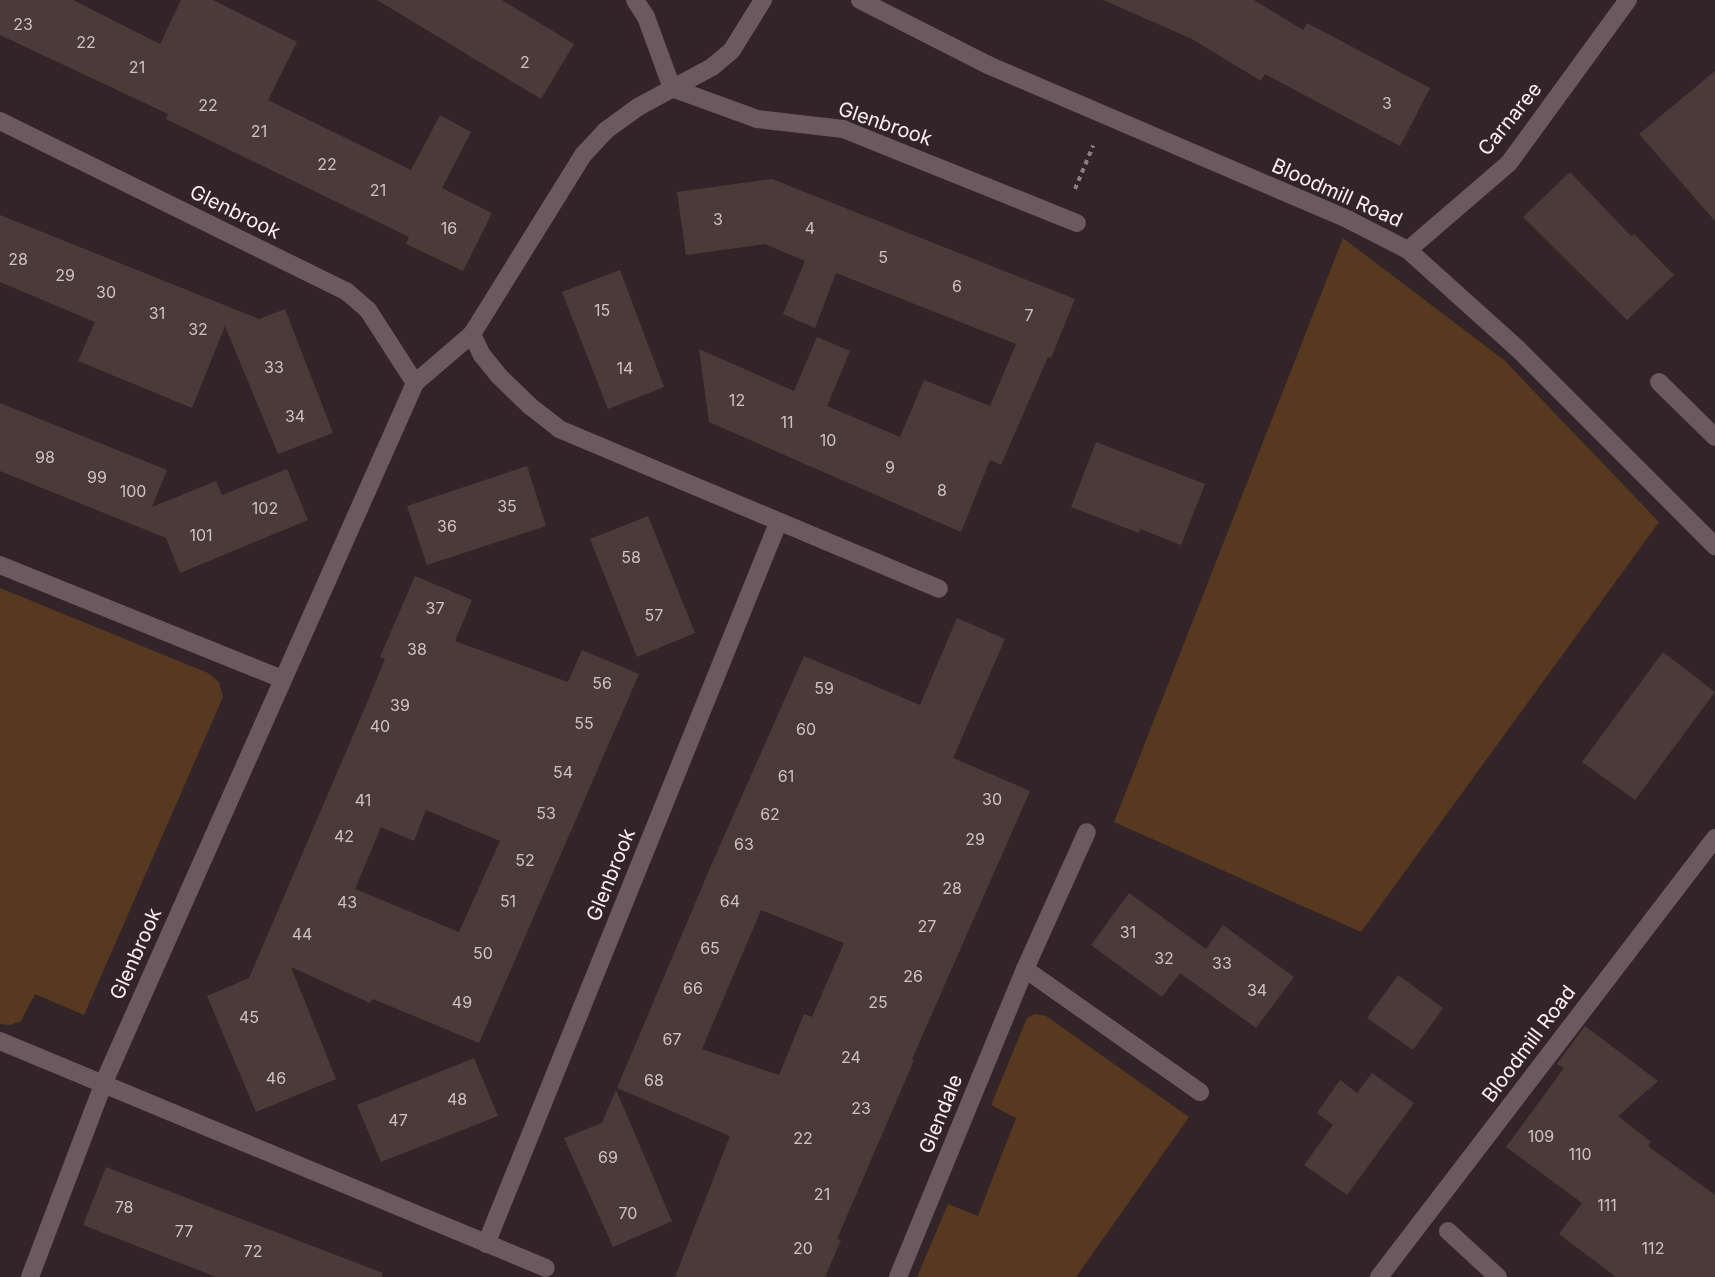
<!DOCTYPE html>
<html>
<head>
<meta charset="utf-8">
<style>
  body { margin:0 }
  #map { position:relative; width:1715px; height:1277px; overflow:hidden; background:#332429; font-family:Inter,sans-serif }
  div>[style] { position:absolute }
  .green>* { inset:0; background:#57391f }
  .building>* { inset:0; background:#4b3b38 }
  .path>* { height:4px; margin-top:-2px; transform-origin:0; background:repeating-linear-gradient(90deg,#8b7e82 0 4.5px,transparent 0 9px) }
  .street>* { height:18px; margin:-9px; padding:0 9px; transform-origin:9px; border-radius:9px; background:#6b595f }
  .secondary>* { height:18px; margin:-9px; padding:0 9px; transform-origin:9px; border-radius:9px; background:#6b595f }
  span { translate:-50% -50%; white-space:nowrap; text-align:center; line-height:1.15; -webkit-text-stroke:5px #332429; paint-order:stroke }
  .number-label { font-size:16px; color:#cec2c4 }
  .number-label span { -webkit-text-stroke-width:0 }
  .street-label { font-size:20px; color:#faeff2 }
</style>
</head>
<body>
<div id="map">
  <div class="green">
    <i style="clip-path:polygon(1343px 238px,1504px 360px,1659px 522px,1361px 932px,1114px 822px)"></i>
    <i style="clip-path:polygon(0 588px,208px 673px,219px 682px,223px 697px,84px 1015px,35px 994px,21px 1021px,10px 1025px,0 1024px)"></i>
    <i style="clip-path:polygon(1035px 1014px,1046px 1016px,1189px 1117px,1076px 1277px,917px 1277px,948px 1204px,978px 1216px,1016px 1118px,991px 1105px,1027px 1018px)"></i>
  </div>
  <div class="building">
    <i style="clip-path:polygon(0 0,73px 0,160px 44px,181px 0,213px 0,297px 42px,268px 100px,411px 170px,440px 115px,471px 132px,442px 188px,492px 213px,463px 271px,406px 244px,409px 237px,166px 119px,168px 114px,0 35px)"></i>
    <i style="clip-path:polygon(377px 0,502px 0,574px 44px,541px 99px)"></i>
    <i style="clip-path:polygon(1103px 0,1254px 0,1303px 30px,1307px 23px,1430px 88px,1400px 146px,1265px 74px,1261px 81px,1192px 39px)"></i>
    <i style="clip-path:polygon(1715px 71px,1715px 221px,1639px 134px)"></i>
    <i style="clip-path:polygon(1570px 172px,1631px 236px,1634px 234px,1674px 275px,1627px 320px,1523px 217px)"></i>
    <i style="clip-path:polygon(772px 179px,1075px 299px,1051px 358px,1048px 357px,1001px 465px,990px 460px,961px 532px,709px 422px,699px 349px,794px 391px,817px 337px,850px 351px,827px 406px,900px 437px,924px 380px,990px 406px,1016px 344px,836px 273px,815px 328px,783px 314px,805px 261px,765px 244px,686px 255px,677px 192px)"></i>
    <i style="clip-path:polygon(0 215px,259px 319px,285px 309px,333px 433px,278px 454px,225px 326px,192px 408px,78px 361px,95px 322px,0 282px)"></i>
    <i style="clip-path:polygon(620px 270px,664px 387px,608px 409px,562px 292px)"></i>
    <i style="clip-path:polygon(0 403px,167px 470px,152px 507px,216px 481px,222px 495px,287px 469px,308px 520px,180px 573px,166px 538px,0 471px)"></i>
    <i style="clip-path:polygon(1096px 442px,1205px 484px,1181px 545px,1140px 529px,1139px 533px,1071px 507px)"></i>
    <i style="clip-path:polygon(527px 466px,546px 526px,427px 565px,407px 506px)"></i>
    <i style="clip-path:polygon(648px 516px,695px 633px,637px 657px,590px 539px)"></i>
    <i style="clip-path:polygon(evenodd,415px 576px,472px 600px,455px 641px,568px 682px,582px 650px,639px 674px,479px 1043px,373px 999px,370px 1003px,291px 967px,336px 1079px,256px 1112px,207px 996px,249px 978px,364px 710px,385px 659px,380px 657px,415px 576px,426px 810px,500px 841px,459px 932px,355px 889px,381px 827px,414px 841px,426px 810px)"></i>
    <i style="clip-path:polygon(evenodd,957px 618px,1005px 639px,953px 758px,1030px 791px,912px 1059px,914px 1060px,837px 1239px,841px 1240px,825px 1277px,675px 1277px,730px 1136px,617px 1088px,710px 868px,804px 656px,920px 705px,957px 618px,761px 910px,844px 943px,812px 1017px,804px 1014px,779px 1075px,702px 1049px,761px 910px)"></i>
    <i style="clip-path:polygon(1663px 652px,1715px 692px,1635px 800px,1582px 762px)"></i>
    <i style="clip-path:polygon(1129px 893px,1206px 949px,1223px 925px,1294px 977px,1256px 1028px,1180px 973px,1162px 997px,1091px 945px)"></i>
    <i style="clip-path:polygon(1398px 975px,1443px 1008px,1413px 1050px,1367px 1018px)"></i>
    <i style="clip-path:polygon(1585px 1026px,1658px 1081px,1618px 1116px,1651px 1142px,1648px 1146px,1715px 1195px,1715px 1277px,1616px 1277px,1559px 1234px,1582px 1203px,1506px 1147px,1564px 1068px,1557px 1064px)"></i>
    <i style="clip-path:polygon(474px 1058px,498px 1116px,381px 1162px,357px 1105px)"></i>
    <i style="clip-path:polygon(1372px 1073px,1414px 1103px,1347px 1195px,1304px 1165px,1333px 1125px,1317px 1113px,1340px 1080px,1357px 1093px)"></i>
    <i style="clip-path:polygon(616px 1090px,672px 1221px,613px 1247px,564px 1138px,602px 1123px)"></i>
    <i style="clip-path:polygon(106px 1167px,383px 1273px,382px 1277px,216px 1277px,83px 1225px)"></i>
  </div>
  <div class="path">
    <i style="left:1075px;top:189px;width:47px;rotate:-67.3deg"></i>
  </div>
  <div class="street">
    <i style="left:635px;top:0;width:20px;rotate:57deg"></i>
    <i style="left:646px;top:17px;width:76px;rotate:69.9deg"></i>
    <i style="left:672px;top:88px;width:90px;rotate:20deg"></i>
    <i style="left:757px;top:119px;width:87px;rotate:6.6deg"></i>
    <i style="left:843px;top:129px;width:252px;rotate:21.9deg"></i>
    <i style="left:0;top:121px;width:386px;rotate:26.2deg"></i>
    <i style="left:346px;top:291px;width:29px;rotate:41deg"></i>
    <i style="left:368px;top:310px;width:87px;rotate:57.2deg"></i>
    <i style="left:1408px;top:250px;width:133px;rotate:-40.7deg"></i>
    <i style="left:1509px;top:163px;width:202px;rotate:-53.9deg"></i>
    <i style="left:472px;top:334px;width:23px;rotate:65deg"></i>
    <i style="left:482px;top:355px;width:27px;rotate:51deg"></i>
    <i style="left:499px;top:376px;width:43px;rotate:44.1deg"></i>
    <i style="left:530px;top:406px;width:37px;rotate:38deg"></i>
    <i style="left:559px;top:429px;width:412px;rotate:22.8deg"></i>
    <i style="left:1659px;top:382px;width:78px;rotate:44.5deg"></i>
    <i style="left:0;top:565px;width:304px;rotate:22deg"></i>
    <i style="left:1025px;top:969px;width:214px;rotate:35.1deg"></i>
    <i style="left:0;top:1041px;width:591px;rotate:22.58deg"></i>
    <i style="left:1448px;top:1231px;width:68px;rotate:42.6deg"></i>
    <i style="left:486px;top:1244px;width:778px;rotate:-67.95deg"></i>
    <i style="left:30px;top:1277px;width:209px;rotate:-69.2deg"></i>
    <i style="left:104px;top:1082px;width:765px;rotate:-66.01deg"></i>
    <i style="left:415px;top:383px;width:75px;rotate:-40.7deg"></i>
    <i style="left:472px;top:334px;width:211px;rotate:-58.2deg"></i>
    <i style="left:583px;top:155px;width:33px;rotate:-47deg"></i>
    <i style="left:605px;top:131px;width:41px;rotate:-36deg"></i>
    <i style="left:638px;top:107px;width:84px;rotate:-28.4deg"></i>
    <i style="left:712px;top:67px;width:26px;rotate:-40deg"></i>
    <i style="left:732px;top:50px;width:59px;rotate:-58.2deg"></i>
    <i style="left:898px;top:1277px;width:333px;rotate:-67.6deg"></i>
    <i style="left:1025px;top:969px;width:150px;rotate:-65.7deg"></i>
    <i style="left:1379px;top:1277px;width:553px;rotate:-52.57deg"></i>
  </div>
  <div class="secondary">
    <i style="left:860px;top:0;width:144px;rotate:26.9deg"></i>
    <i style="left:988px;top:65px;width:393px;rotate:23.2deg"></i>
    <i style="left:1349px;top:220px;width:66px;rotate:27deg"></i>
    <i style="left:1408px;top:250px;width:148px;rotate:42deg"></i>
    <i style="left:1518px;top:349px;width:279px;rotate:45deg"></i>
  </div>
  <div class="number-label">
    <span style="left:23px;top:24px">23</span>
    <span style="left:86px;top:42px">22</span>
    <span style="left:525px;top:62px">2</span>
    <span style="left:137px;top:67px">21</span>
    <span style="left:1387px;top:103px">3</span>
    <span style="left:208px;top:105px">22</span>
    <span style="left:259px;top:131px">21</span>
    <span style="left:327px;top:164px">22</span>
    <span style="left:378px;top:190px">21</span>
    <span style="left:718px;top:219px">3</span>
    <span style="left:449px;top:228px">16</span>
    <span style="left:810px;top:228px">4</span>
    <span style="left:883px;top:257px">5</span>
    <span style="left:18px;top:259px">28</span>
    <span style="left:65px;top:275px">29</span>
    <span style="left:957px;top:286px">6</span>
    <span style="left:106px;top:292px">30</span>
    <span style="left:602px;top:310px">15</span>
    <span style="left:157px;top:313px">31</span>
    <span style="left:1029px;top:315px">7</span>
    <span style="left:198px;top:329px">32</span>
    <span style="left:274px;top:367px">33</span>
    <span style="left:625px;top:368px">14</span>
    <span style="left:737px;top:400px">12</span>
    <span style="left:295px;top:416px">34</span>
    <span style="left:787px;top:422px">11</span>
    <span style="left:828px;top:440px">10</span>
    <span style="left:45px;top:457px">98</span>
    <span style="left:890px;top:467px">9</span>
    <span style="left:97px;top:477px">99</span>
    <span style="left:942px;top:490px">8</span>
    <span style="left:133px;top:491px">100</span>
    <span style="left:507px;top:506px">35</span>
    <span style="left:265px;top:508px">102</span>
    <span style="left:447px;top:526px">36</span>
    <span style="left:201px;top:535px">101</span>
    <span style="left:631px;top:557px">58</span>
    <span style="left:435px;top:608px">37</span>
    <span style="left:654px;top:615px">57</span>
    <span style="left:417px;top:649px">38</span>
    <span style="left:602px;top:683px">56</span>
    <span style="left:824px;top:688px">59</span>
    <span style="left:400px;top:705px">39</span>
    <span style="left:584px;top:723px">55</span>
    <span style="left:380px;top:726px">40</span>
    <span style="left:806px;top:729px">60</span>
    <span style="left:563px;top:772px">54</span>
    <span style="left:786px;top:776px">61</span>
    <span style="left:992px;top:799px">30</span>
    <span style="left:363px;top:800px">41</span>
    <span style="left:546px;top:813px">53</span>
    <span style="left:770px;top:814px">62</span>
    <span style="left:344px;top:836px">42</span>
    <span style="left:975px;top:839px">29</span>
    <span style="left:744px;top:844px">63</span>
    <span style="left:525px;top:860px">52</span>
    <span style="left:952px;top:888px">28</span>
    <span style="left:508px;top:901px">51</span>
    <span style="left:730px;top:901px">64</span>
    <span style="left:347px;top:902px">43</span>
    <span style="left:927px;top:926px">27</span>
    <span style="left:1128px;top:932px">31</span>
    <span style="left:302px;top:934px">44</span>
    <span style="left:710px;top:948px">65</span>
    <span style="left:483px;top:953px">50</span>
    <span style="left:1164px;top:958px">32</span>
    <span style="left:1222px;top:963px">33</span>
    <span style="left:913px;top:976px">26</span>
    <span style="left:693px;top:988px">66</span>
    <span style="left:1257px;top:990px">34</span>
    <span style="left:462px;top:1002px">49</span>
    <span style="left:878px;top:1002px">25</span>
    <span style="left:249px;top:1017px">45</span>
    <span style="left:672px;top:1039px">67</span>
    <span style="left:851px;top:1057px">24</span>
    <span style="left:276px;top:1078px">46</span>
    <span style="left:654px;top:1080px">68</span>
    <span style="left:457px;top:1099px">48</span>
    <span style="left:861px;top:1108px">23</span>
    <span style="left:398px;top:1120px">47</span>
    <span style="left:1541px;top:1136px">109</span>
    <span style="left:803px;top:1138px">22</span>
    <span style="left:1580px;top:1154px">110</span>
    <span style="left:608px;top:1157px">69</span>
    <span style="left:822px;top:1194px">21</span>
    <span style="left:1607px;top:1205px">111</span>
    <span style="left:124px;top:1207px">78</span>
    <span style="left:628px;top:1213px">70</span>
    <span style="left:184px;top:1231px">77</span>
    <span style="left:803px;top:1248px">20</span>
    <span style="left:1653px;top:1248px">112</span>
    <span style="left:253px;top:1251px">72</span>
  </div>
  <div class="street-label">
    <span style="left:1510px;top:119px;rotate:-51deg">Carnaree</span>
    <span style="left:885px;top:124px;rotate:19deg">Glenbrook</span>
    <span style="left:1337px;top:193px;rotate:24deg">Bloodmill Road</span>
    <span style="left:235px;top:212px;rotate:26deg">Glenbrook</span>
    <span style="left:611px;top:875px;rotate:-68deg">Glenbrook</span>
    <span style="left:136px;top:954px;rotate:-66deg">Glenbrook</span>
    <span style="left:1529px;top:1044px;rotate:-53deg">Bloodmill Road</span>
    <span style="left:941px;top:1114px;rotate:-68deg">Glendale</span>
  </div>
</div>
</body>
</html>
